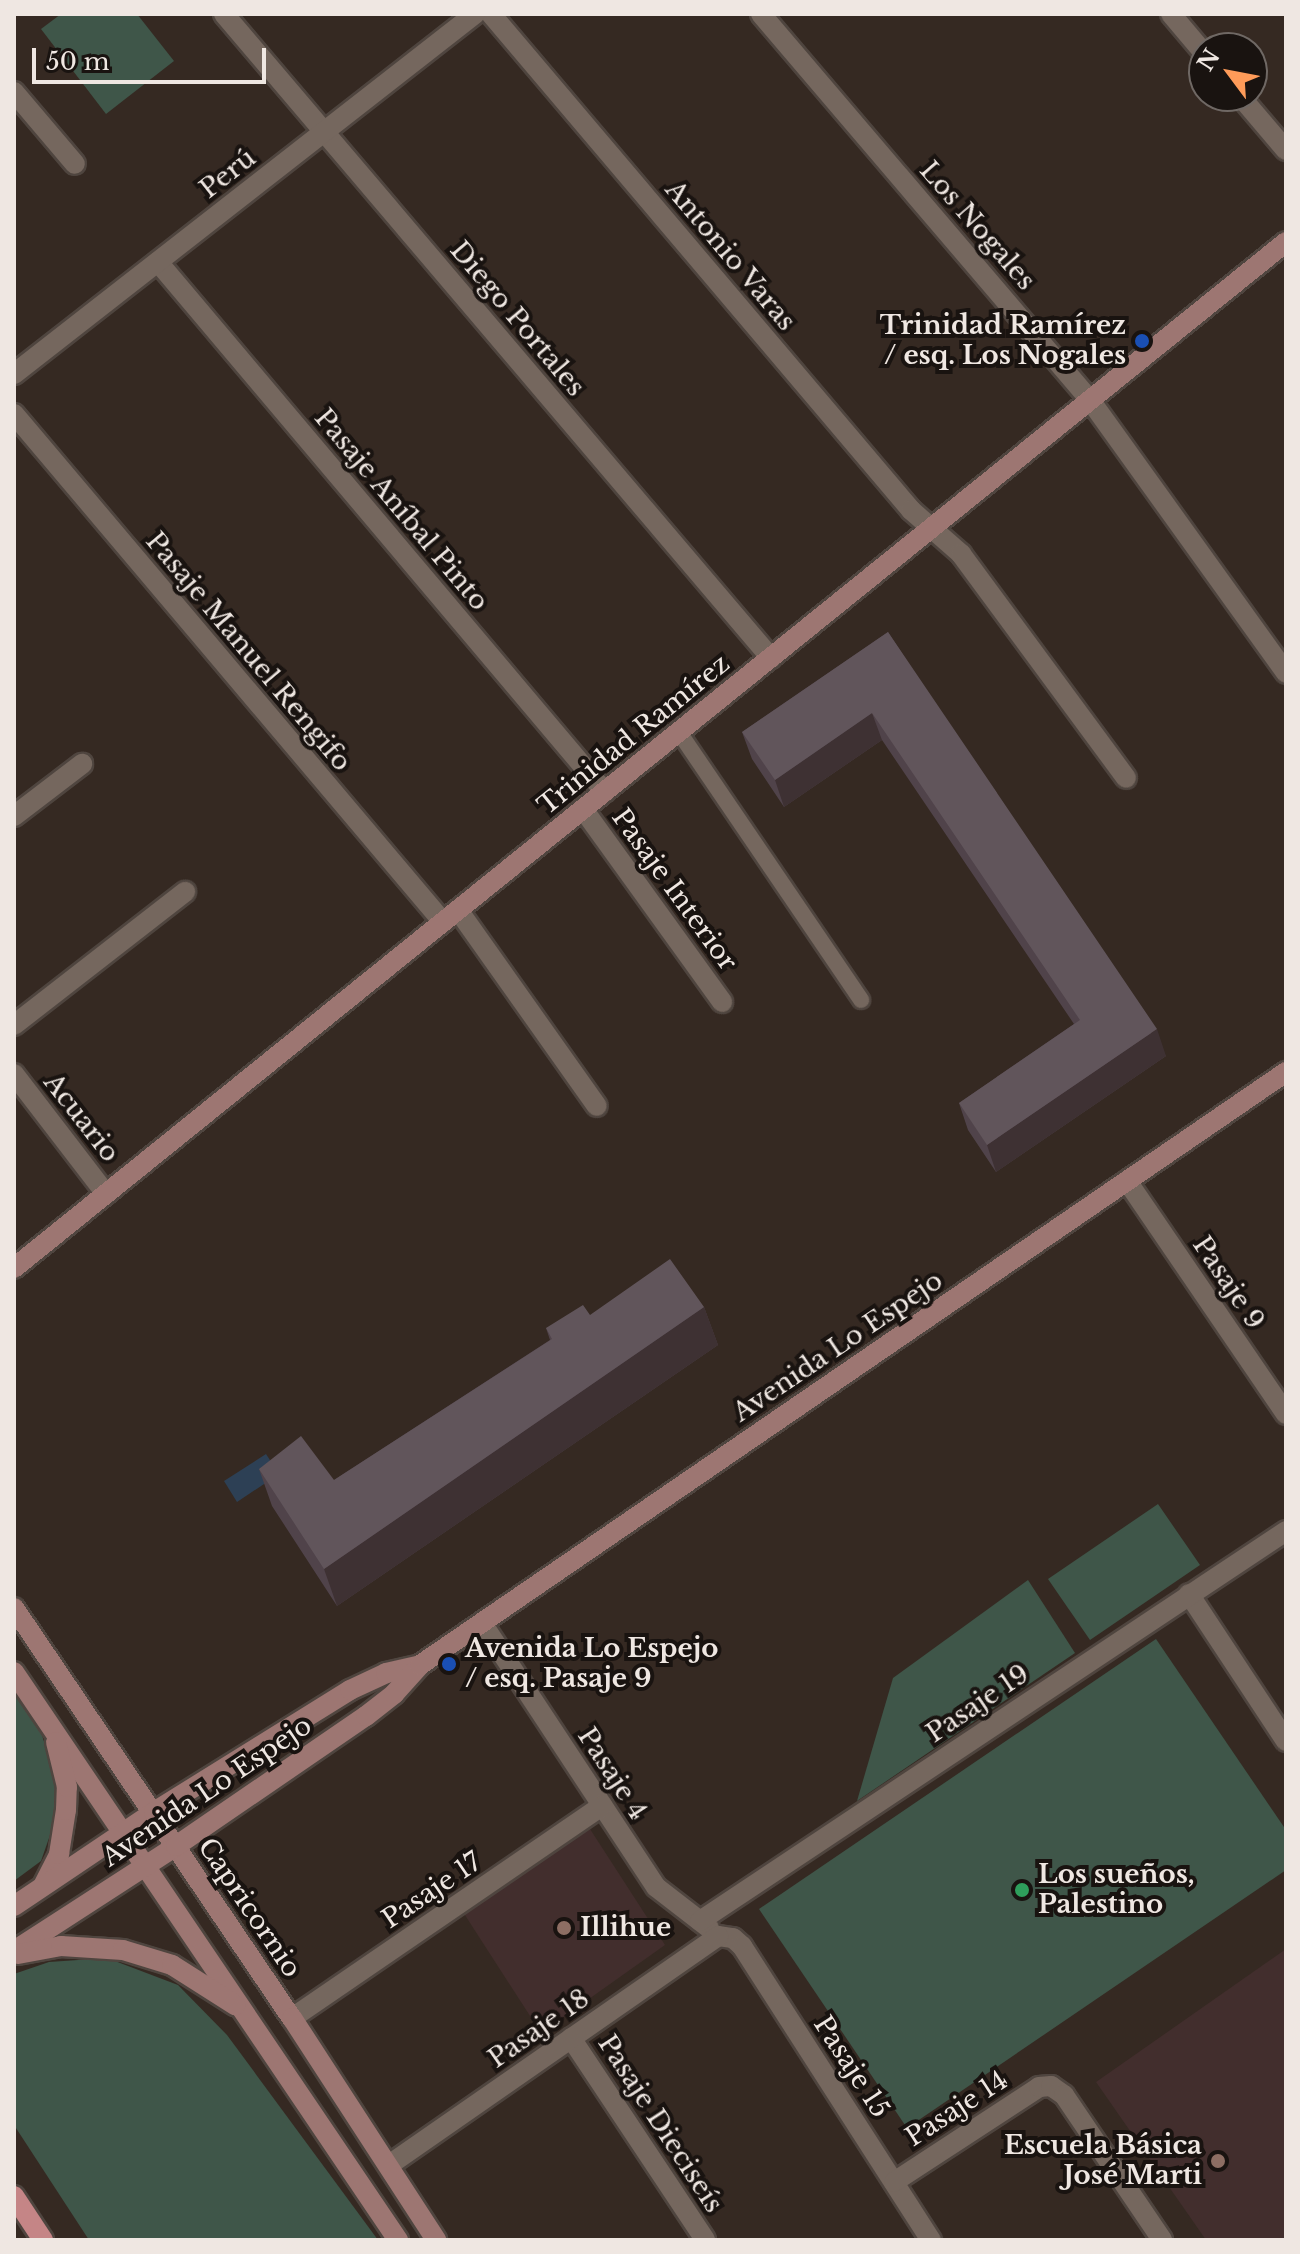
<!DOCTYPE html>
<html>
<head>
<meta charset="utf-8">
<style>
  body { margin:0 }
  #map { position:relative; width:1300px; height:2254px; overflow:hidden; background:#352922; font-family:"Libre Baskerville",serif }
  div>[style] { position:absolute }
  .education>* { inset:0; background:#422e2d }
  .green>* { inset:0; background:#3f5649 }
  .water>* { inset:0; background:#2d4055 }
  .roads { filter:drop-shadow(2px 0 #4f453f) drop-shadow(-2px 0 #4f453f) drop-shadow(0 2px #4f453f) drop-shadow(0 -2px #4f453f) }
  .lane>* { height:16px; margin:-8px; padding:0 8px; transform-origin:8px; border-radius:8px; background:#75675e }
  .street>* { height:20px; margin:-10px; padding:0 10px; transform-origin:10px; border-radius:10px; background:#75675e }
  .secondary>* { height:20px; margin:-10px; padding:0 10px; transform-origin:10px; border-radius:10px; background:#9d7672 }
  .primary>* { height:20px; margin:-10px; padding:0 10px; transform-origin:10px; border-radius:10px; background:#c58586 }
  .wall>* { inset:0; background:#50434a }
  .shaded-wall>* { inset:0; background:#3e3133 }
  .building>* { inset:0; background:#61555b }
  .dots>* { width:22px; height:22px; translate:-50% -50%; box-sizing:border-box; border:4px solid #191310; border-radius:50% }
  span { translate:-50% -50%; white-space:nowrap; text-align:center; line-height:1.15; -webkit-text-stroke:8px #191310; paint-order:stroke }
  .street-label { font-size:26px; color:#efe7e2 }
  .poi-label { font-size:26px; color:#efe7e2; font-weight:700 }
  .right { translate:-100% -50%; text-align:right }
  .left { translate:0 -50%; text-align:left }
  .frame { position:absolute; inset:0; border:16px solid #efe7e2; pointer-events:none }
  .north { position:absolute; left:1188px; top:32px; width:80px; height:80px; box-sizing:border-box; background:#191310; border:2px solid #6f6864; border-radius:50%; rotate:302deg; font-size:22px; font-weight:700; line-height:32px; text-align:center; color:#efe7e2 }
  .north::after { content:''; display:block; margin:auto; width:28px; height:36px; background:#fe9b59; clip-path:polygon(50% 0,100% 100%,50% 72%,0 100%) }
  .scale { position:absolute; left:32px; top:48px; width:234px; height:36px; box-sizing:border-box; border:4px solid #efe7e2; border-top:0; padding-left:10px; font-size:24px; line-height:28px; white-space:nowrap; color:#efe7e2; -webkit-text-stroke:6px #191310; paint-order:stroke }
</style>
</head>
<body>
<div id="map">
  <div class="education">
    <i style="clip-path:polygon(590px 1829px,665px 1945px,541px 2033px,463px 1912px)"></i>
    <i style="clip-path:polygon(1286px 1949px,1286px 2240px,1206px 2240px,1096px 2082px)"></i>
  </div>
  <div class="green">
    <i style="clip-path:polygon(61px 14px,137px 14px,174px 61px,106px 114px,41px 29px)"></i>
    <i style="clip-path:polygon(1158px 1504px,1200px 1565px,1090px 1640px,1048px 1579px)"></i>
    <i style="clip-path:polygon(1028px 1580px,1075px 1653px,857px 1801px,893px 1678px)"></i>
    <i style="clip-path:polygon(1156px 1639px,1286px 1830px,1286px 1870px,907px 2128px,759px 1909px)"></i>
    <i style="clip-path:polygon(14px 1694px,42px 1735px,56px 1781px,55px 1821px,41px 1861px,14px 1881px)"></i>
    <i style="clip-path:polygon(107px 1958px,178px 1985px,227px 2035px,378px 2240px,89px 2240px,14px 2125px,14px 1974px,49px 1962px)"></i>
  </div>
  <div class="water">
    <i style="clip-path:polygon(266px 1454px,279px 1474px,237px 1502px,224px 1481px)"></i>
  </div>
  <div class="roads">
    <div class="lane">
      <i style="left:679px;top:732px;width:324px;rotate:55.8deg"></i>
    </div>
    <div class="street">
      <i style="left:224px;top:14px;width:845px;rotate:49.66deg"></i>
      <i style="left:491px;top:14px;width:650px;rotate:49.74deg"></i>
      <i style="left:911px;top:510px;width:67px;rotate:41.3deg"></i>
      <i style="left:961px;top:554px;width:278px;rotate:53.6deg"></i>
      <i style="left:761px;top:14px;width:507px;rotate:49.56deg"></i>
      <i style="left:1090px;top:400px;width:336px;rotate:54.3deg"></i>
      <i style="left:1171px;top:14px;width:51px;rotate:49.8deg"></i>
      <i style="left:14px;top:92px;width:94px;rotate:49.7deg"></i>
      <i style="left:1240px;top:96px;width:71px;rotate:49.6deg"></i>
      <i style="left:158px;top:262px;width:693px;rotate:49.86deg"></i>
      <i style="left:14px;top:374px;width:585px;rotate:-37.99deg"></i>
      <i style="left:14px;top:414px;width:665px;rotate:49.82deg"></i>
      <i style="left:583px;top:809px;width:238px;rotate:54.2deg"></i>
      <i style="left:14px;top:816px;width:86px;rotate:-37.4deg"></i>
      <i style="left:458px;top:910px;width:240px;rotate:54.7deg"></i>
      <i style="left:14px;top:1025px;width:217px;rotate:-37.9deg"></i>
      <i style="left:14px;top:1074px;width:151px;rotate:52.5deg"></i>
      <i style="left:1127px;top:1181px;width:282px;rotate:55.7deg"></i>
      <i style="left:1189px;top:1594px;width:176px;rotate:56.6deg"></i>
      <i style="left:482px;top:1623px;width:316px;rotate:56.6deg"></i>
      <i style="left:656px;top:1887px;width:67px;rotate:37.7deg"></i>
      <i style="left:700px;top:1921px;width:704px;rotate:-33.64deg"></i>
      <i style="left:718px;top:1936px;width:15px;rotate:8deg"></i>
      <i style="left:733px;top:1938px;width:12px;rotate:42deg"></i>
      <i style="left:742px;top:1946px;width:350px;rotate:57.3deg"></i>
      <i style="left:292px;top:2018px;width:376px;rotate:-34.4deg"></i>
      <i style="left:571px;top:2038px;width:242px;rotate:56.4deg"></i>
      <i style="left:389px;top:2165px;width:401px;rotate:-34.8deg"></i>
      <i style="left:894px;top:2182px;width:173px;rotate:-33.2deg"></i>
      <i style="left:1039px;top:2087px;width:12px;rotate:-5deg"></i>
      <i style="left:1051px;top:2086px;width:16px;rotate:35deg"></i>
      <i style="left:1064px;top:2095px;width:175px;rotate:55.9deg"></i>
    </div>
    <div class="secondary">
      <i style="left:14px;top:1268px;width:1634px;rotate:-38.89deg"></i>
      <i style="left:14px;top:1608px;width:495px;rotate:55.9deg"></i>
      <i style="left:292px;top:2018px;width:265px;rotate:57deg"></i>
      <i style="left:14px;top:1672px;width:686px;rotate:55.94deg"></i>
      <i style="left:44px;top:1884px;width:34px;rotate:-63deg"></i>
      <i style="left:59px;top:1854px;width:45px;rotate:-81deg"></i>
      <i style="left:66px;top:1810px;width:23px;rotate:-88deg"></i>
      <i style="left:67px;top:1787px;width:46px;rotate:-103.7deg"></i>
      <i style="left:14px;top:1906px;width:169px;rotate:-33.9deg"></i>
      <i style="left:154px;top:1812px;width:231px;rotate:-31.9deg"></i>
      <i style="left:350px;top:1690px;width:40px;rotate:-25deg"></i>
      <i style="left:386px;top:1673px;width:35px;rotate:-13deg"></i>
      <i style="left:14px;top:1951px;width:193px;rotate:-32.9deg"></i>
      <i style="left:176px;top:1846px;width:230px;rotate:-34.4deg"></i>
      <i style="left:366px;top:1716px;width:36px;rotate:-38deg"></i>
      <i style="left:394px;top:1694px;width:39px;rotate:-48deg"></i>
      <i style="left:420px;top:1665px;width:1050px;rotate:-34.4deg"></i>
      <i style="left:18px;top:1954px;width:44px;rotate:-10.5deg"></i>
      <i style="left:61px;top:1946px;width:62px;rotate:3.7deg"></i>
      <i style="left:123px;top:1950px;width:51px;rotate:17deg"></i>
      <i style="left:172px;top:1965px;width:75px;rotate:32.4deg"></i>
    </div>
    <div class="primary">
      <i style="left:14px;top:2196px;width:53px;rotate:56.6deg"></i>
    </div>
  </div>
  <div class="wall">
    <i style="clip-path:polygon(888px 632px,1166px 1056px,996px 1172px,968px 1130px,959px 1103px,1074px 1024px,882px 740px,784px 807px,752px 759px,742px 732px)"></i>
    <i style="clip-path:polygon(704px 1307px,718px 1345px,337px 1606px,272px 1506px,259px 1469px,334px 1480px,550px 1340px,546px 1328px,590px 1315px)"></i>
  </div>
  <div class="shaded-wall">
    <i style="clip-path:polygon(872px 713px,882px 740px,784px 807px,775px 780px)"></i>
    <i style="clip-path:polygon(1157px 1029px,1166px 1056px,996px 1172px,987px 1145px)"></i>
    <i style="clip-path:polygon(704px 1307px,718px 1345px,337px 1606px,324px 1569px)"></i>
  </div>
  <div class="building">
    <i style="clip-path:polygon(888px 632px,1157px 1029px,987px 1145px,959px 1103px,1080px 1020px,872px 713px,775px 780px,742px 732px)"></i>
    <i style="clip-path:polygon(670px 1259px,704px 1307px,324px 1569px,259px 1469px,301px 1436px,334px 1480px,552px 1339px,546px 1328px,583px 1305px,590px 1315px)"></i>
  </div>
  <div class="dots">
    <i style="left:1142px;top:341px;background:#1a4fb4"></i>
    <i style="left:449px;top:1664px;background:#1a4fb4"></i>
    <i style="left:1022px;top:1890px;background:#2e9e5b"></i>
    <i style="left:564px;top:1928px;background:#8d6e63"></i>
    <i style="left:1218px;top:2161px;background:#8d6e63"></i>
  </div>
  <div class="street-label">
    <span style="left:228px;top:174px;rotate:-38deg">Perú</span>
    <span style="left:977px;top:226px;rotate:49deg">Los Nogales</span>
    <span style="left:730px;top:256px;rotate:50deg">Antonio Varas</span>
    <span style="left:517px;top:319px;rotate:50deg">Diego Portales</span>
    <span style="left:401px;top:510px;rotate:50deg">Pasaje Aníbal Pinto</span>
    <span style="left:248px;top:652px;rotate:50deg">Pasaje Manuel Rengifo</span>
    <span style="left:634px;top:735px;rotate:-39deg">Trinidad Ramírez</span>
    <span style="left:674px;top:890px;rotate:54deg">Pasaje Interior</span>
    <span style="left:81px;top:1118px;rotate:52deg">Acuario</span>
    <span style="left:1228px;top:1283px;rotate:56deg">Pasaje 9</span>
    <span style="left:838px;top:1347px;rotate:-34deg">Avenida Lo Espejo</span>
    <span style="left:978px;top:1704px;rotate:-34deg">Pasaje 19</span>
    <span style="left:612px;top:1774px;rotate:57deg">Pasaje 4</span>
    <span style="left:207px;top:1792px;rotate:-34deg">Avenida Lo Espejo</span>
    <span style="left:432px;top:1891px;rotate:-34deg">Pasaje 17</span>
    <span style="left:249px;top:1908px;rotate:56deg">Capricornio</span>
    <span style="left:539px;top:2029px;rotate:-35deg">Pasaje 18</span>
    <span style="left:851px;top:2067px;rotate:57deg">Pasaje 15</span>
    <span style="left:957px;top:2109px;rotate:-33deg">Pasaje 14</span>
    <span style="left:660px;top:2124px;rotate:57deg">Pasaje Dieciseís</span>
  </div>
  <div class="poi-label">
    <span class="right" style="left:1126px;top:341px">Trinidad Ramírez<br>/ esq. Los Nogales</span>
    <span class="left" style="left:465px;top:1664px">Avenida Lo Espejo<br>/ esq. Pasaje 9</span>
    <span class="left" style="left:1038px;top:1890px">Los sueños,<br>Palestino</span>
    <span class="left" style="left:580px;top:1928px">Illihue</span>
    <span class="right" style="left:1202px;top:2161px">Escuela Básica<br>José Marti</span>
  </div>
  <div class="frame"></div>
  <div class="north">N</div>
  <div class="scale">50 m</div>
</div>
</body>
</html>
